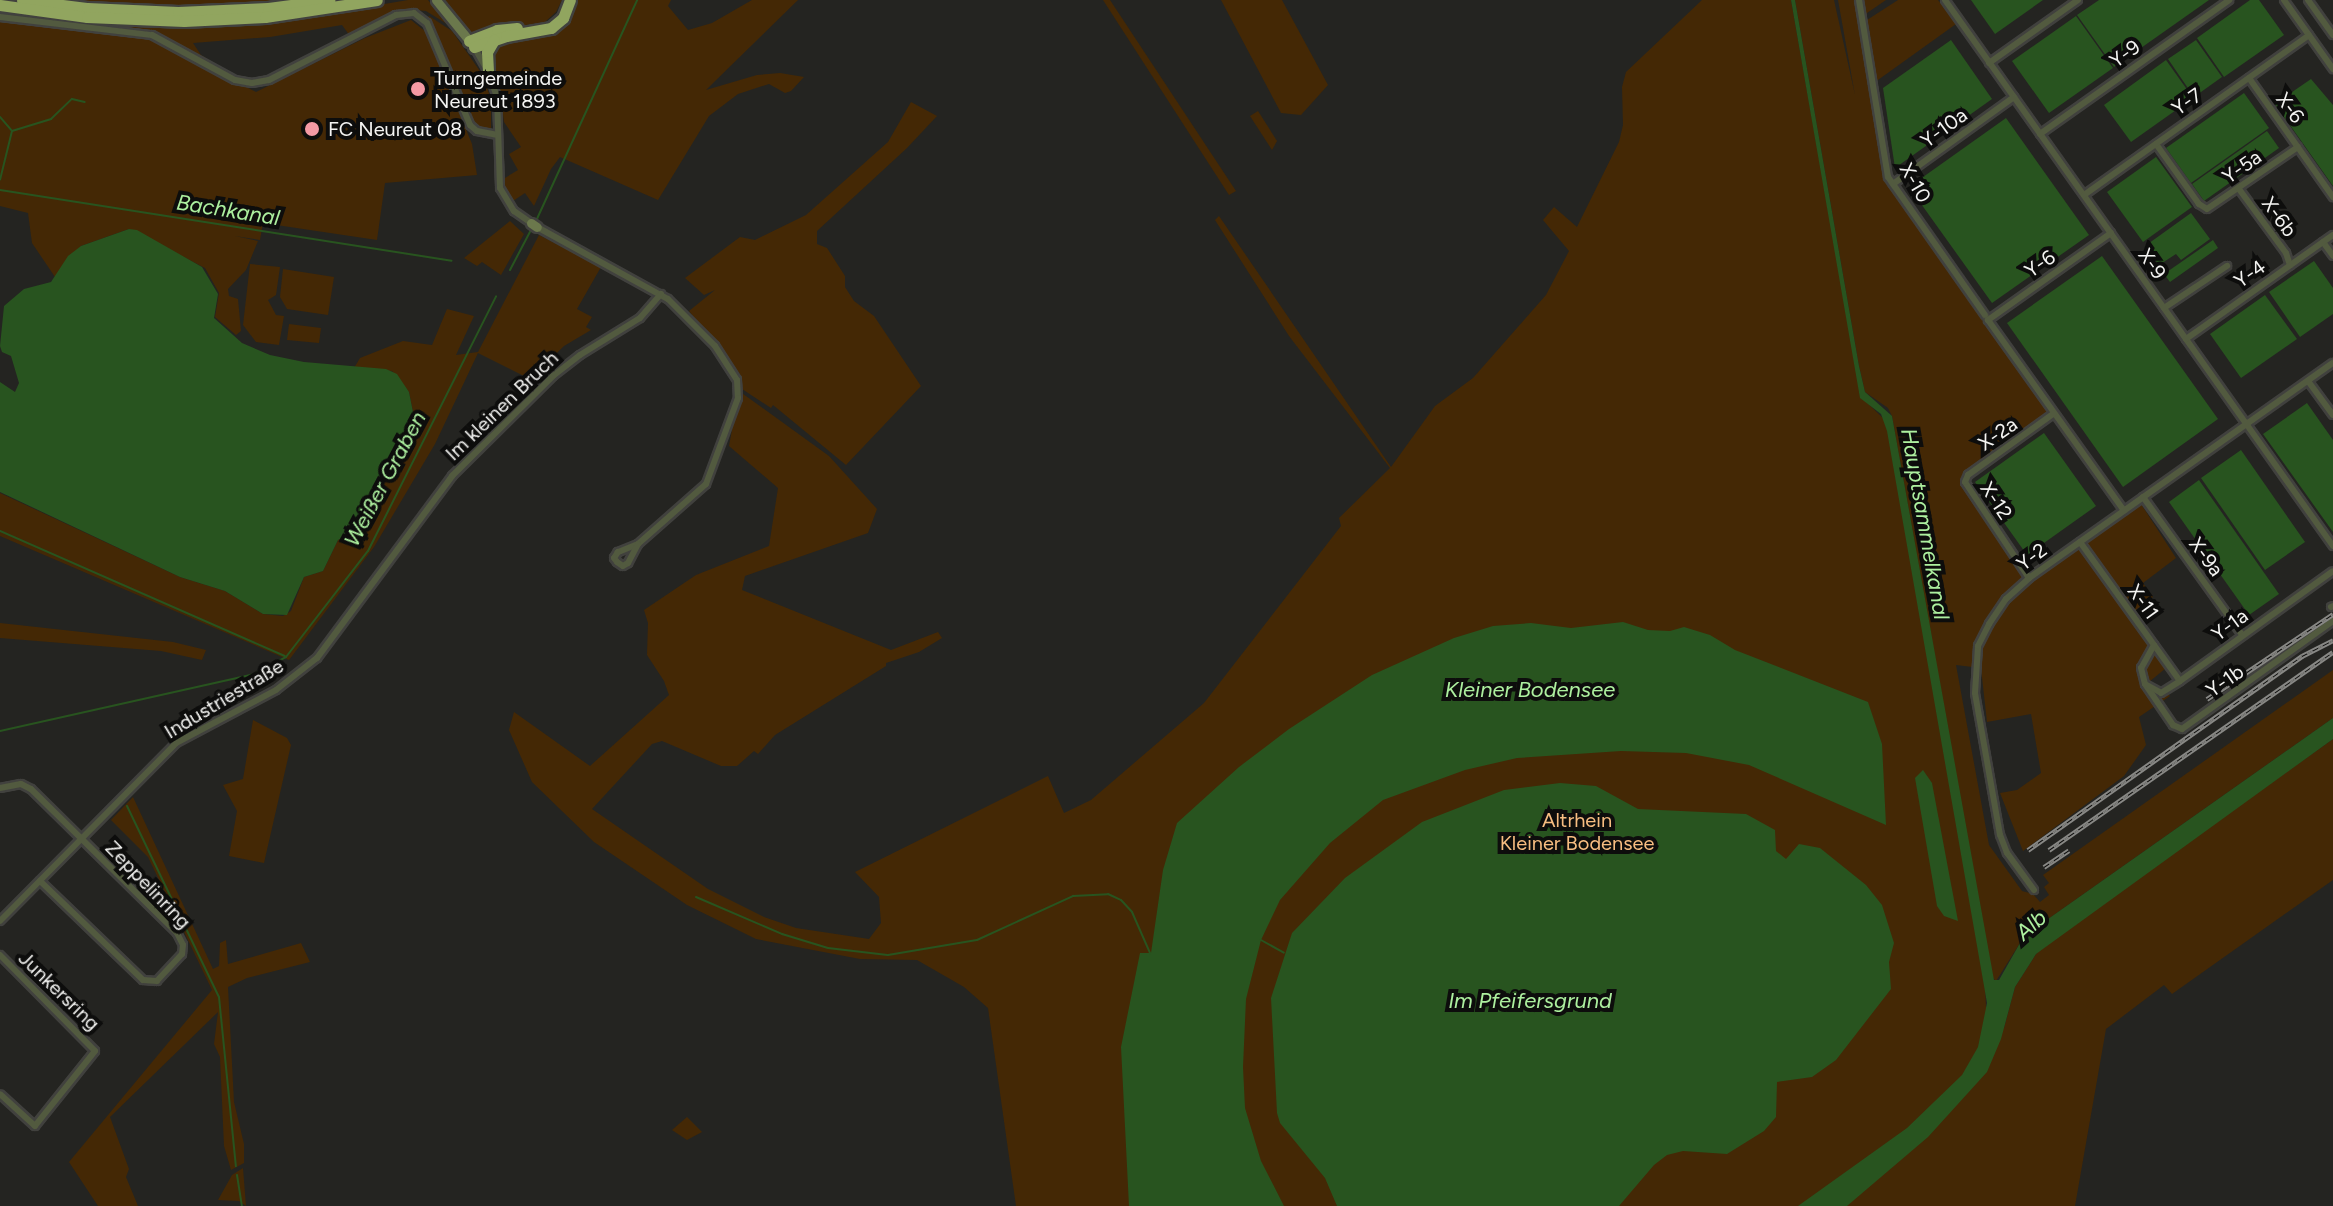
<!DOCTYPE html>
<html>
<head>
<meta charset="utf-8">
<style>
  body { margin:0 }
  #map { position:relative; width:2333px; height:1206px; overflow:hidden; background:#242421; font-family:Figtree,sans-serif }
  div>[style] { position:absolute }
  .green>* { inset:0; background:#442805 }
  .water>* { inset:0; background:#28541f }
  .stream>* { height:2px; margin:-1px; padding:0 1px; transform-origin:1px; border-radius:1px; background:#28541f }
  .roads { filter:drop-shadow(2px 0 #41413e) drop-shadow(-2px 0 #41413e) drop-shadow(0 2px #41413e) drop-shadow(0 -2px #41413e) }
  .street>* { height:6px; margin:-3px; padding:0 3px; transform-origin:3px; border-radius:3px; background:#525a3f }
  .secondary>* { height:9px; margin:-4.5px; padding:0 4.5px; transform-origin:4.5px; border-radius:4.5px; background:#6b784c }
  .highway>* { height:11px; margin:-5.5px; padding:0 5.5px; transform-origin:5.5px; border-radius:5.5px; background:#91a55f }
  .rail>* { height:5px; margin-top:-2.5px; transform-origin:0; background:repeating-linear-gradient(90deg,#0d0d0c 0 6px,#888885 0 12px); box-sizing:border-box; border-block:2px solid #888885 }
  .dots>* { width:22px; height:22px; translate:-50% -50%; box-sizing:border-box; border:4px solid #0d0d0c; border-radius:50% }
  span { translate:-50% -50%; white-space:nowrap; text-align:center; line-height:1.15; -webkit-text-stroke:8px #0d0d0c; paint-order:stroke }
  .street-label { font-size:20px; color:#f4f4f2 }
  .poi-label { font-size:20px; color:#f4f4f2 }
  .left { translate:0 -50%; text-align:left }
  .park-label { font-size:20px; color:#f7bd81 }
  .water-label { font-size:22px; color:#adf09f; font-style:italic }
</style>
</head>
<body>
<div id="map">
  <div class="green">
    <i style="clip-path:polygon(59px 0,293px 0,176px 7px)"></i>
    <i style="clip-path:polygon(408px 0,428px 0,447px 24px,426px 11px,406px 9px,350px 36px,342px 25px,270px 37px,193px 43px,201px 55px,226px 71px,155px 34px,0 13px,0 10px,88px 22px,203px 26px,302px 18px)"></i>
    <i style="clip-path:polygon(445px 0,562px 0,556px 12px,545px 22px,472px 34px)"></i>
    <i style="clip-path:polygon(572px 0,671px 0,668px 6px,688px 30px,712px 23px,752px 0,798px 0,706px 90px,757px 75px,780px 73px,804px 77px,791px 91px,785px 93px,769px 84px,738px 94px,709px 116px,658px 200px,560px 157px,551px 169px,534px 206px,525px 193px,513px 201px,500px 181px,518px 170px,509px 154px,521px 147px,504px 122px,500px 91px,489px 58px,494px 44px,542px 34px)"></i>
    <i style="clip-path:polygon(1103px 0,1110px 0,1236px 191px,1229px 195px)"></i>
    <i style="clip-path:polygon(1221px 0,1282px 0,1328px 85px,1301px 115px,1281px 113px)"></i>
    <i style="clip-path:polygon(1702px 0,1791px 0,1861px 397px,1886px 421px,1985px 983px,1986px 1008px,2004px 1028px,2015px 987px,2036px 954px,2051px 940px,2333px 739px,2333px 880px,2172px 994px,2164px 985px,2106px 1029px,2075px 1206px,1016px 1206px,988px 1008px,964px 987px,917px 960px,860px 959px,756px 939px,687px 905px,594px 842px,532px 782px,509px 730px,514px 712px,590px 766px,669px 695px,664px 681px,647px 655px,648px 623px,644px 610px,696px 575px,769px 546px,778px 488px,729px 446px,739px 391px,829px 456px,877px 509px,868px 533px,745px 576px,742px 590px,891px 650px,938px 632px,942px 638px,919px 652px,886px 663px,886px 666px,775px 735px,758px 754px,754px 751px,737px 766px,721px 766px,662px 741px,652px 744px,592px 809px,708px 889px,764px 917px,796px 928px,869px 939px,881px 923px,879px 897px,855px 872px,1048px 776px,1064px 813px,1091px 800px,1204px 703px,1341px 526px,1339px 518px,1390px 468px,1289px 336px,1215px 220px,1219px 216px,1391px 467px,1435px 406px,1473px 378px,1546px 295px,1569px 251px,1543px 220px,1554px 207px,1577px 227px,1619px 142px,1623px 125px,1622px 87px,1626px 72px)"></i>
    <i style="clip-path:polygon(1795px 0,1834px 0,1855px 95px,1838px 0,1886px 0,1867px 13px,1867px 20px,1898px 0,1938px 0,1956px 24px,1871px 85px,1885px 179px,2050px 413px,1961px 478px,2030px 579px,2141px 504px,2176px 558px,2143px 583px,2153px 597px,2129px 615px,2166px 668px,2149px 682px,2158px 694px,2166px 692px,2170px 696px,2139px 717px,2146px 745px,2124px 776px,2023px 851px,2000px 793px,2017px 790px,2041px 773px,2031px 714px,1987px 722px,1981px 668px,1956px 665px,1989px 845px,2022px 891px,2033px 894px,2040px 902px,2049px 895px,2044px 887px,2049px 883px,2043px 875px,2333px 670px,2333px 718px,2041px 924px,2020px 943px,1996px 981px,1992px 977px,1892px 416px,1888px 408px,1865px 392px,1859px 366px)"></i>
    <i style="clip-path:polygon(429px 16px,452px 31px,482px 74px,491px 99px,491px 131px,473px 125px,435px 28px,427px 18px)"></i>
    <i style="clip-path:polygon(0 20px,152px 39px,256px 92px,365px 38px,411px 20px,426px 32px,472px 144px,477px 175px,385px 183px,377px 240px,263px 223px,260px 240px,235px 236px,258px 241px,246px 270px,228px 289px,229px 296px,238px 299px,241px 331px,236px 335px,215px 317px,219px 293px,205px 268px,129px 229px,81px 246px,55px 277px,32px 243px,28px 213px,0 206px)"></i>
    <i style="clip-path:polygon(911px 102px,937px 116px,907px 148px,817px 231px,817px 244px,827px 248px,845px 276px,845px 287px,854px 301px,874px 316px,921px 386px,846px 465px,773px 405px,771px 408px,742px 389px,740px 374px,689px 311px,715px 290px,704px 295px,685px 278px,740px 237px,755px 240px,806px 215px,888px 142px)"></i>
    <i style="clip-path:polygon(1258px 111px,1277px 141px,1272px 150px,1250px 116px)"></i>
    <i style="clip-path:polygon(510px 221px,524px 234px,501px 275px,482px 262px,477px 266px,464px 258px)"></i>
    <i style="clip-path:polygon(539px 235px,601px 267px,577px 309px,592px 317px,586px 327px,591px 330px,564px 346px,530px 379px,478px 353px,435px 444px,374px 547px,289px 660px,0 536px,0 493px,180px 577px,225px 591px,263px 614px,283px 616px,291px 611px,304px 577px,323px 571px,338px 540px,352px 533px,378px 486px,389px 473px,394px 454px,411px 425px,413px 412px,409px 392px,392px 371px,354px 368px,360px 358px,403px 341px,432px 345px,447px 309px,474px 316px,456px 355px,478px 352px)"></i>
    <i style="clip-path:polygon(250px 264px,280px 267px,276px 295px,268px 300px,276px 315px,284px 316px,279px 345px,256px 342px,243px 325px)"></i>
    <i style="clip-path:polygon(283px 269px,334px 277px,328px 315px,287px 309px,280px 297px)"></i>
    <i style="clip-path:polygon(289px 324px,321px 328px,319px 343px,287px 340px)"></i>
    <i style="clip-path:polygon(0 623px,173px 642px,206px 650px,202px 660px,161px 651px,0 638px)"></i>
    <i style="clip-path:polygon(253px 720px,287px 738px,291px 745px,264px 863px,229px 856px,237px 811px,223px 785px,243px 779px)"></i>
    <i style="clip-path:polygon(133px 797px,213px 969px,219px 966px,220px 943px,226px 940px,228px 964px,301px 943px,310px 962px,247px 978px,228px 987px,234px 1102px,244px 1144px,244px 1163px,231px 1170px,224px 1146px,220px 1057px,214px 1044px,218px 1012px,110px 1117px,129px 1169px,126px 1177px,138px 1206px,98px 1206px,69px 1162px,212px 990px,148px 857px,111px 820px)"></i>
    <i style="clip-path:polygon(687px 1117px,702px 1132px,687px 1140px,672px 1130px)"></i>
    <i style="clip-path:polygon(243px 1168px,246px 1206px,239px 1201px,218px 1200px,232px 1175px)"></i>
  </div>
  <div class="water">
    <i style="clip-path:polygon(1791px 0,1795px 0,1859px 366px,1865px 392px,1892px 416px,1994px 980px,1999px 980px,2020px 943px,2041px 924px,2333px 718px,2333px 739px,2036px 954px,2015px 987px,2001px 1039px,1987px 1072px,1928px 1137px,1847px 1206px,1798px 1206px,1907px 1128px,1962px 1075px,1978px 1047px,1987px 1003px,1887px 431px,1881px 414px,1860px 398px)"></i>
    <i style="clip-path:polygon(1971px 0,2043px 0,1995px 34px)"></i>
    <i style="clip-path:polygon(2099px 0,2209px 0,2114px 67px,2077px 15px)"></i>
    <i style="clip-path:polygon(2250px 0,2259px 0,2284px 35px,2224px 77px,2197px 38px)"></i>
    <i style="clip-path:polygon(2076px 16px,2113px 68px,2049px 113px,2012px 61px)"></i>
    <i style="clip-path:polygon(1951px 40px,1992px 99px,1895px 168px,1883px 88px)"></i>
    <i style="clip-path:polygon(2196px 40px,2222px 77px,2194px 97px,2168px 59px)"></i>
    <i style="clip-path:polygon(2166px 60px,2193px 98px,2131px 142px,2104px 105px)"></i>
    <i style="clip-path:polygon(2311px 79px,2333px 105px,2333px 186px,2275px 104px)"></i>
    <i style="clip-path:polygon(2244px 93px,2269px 128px,2191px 183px,2166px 148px)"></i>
    <i style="clip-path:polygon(2006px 118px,2089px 235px,1992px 303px,1909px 187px)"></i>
    <i style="clip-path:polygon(2267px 131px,2279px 148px,2204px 201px,2192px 184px)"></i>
    <i style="clip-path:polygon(2156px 157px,2192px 207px,2143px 242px,2107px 192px)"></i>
    <i style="clip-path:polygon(2191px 213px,2210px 239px,2181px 260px,2176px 254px,2159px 265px,2145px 246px)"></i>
    <i style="clip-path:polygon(129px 229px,137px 230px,202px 267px,218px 294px,214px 318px,242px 343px,270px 355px,304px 362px,386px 369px,397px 374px,409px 392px,413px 412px,411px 425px,394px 454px,389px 473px,378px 486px,352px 533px,338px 540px,323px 571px,304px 577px,287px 615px,263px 614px,225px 591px,180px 577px,0 492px,0 382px,15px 392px,19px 383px,11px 356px,2px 352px,0 346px,4px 306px,24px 289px,51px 282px,68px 256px,81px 246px)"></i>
    <i style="clip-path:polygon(2213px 240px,2218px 248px,2170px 282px,2164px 274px)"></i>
    <i style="clip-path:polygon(2102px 256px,2218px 419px,2123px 487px,2007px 323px)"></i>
    <i style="clip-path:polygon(2314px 261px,2333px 288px,2333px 314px,2300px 337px,2269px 292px)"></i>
    <i style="clip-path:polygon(2265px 295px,2297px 339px,2241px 378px,2210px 334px)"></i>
    <i style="clip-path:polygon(2307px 403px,2333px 440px,2333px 532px,2263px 434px)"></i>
    <i style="clip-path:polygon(2044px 433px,2096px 506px,2027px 555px,1975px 482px)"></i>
    <i style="clip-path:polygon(2241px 450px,2305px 542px,2265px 570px,2201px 478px)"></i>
    <i style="clip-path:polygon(2199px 480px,2279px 594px,2249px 615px,2169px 502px)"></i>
    <i style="clip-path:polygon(1623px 622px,1648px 630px,1670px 631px,1684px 627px,1710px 635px,1735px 650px,1868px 702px,1882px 744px,1886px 825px,1749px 765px,1686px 753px,1621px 751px,1517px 758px,1465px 770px,1383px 800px,1330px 843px,1280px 900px,1261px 940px,1246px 999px,1243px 1067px,1245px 1108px,1261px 1161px,1284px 1206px,1129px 1206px,1121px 1047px,1140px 953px,1151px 953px,1163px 870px,1177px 823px,1239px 767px,1289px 729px,1372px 675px,1454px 638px,1493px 626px,1531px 623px,1571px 628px)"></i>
    <i style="clip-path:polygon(1923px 770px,1932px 783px,1958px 921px,1944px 916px,1937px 906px,1915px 778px)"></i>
    <i style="clip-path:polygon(1560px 783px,1596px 786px,1638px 809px,1746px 814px,1775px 830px,1776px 851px,1786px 859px,1799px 844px,1820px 848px,1866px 885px,1882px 905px,1894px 943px,1889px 962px,1891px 989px,1836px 1060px,1812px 1077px,1777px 1082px,1776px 1117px,1764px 1131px,1727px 1154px,1683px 1151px,1667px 1155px,1654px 1165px,1619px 1206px,1337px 1206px,1325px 1178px,1280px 1123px,1277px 1113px,1271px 998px,1292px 933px,1345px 878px,1422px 822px,1504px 790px)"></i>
  </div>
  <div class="stream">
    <i style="left:0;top:117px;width:18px;rotate:49deg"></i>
    <i style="left:12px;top:131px;width:50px;rotate:103.8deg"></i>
    <i style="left:12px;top:131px;width:41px;rotate:-17.1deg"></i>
    <i style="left:51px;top:119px;width:29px;rotate:-44deg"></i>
    <i style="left:72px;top:99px;width:13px;rotate:13deg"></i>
    <i style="left:0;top:190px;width:457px;rotate:8.9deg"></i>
    <i style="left:536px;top:221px;width:243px;rotate:-65.4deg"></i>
    <i style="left:510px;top:270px;width:50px;rotate:-62.4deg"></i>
    <i style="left:0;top:531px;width:311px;rotate:23.7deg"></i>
    <i style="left:0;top:731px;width:260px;rotate:-12.6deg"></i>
    <i style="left:254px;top:674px;width:36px;rotate:-28deg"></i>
    <i style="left:286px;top:657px;width:134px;rotate:-52.3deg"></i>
    <i style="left:368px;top:551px;width:285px;rotate:-63.3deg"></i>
    <i style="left:127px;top:806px;width:212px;rotate:64.3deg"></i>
    <i style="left:219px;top:997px;width:170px;rotate:84.3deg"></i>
    <i style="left:696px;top:897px;width:94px;rotate:23.3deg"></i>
    <i style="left:782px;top:934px;width:48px;rotate:16.9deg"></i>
    <i style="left:828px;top:948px;width:60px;rotate:6.7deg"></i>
    <i style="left:888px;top:955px;width:90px;rotate:-9.6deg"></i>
    <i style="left:977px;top:940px;width:106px;rotate:-24.6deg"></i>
    <i style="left:1073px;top:896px;width:35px;rotate:-3deg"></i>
    <i style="left:1108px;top:894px;width:14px;rotate:25deg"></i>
    <i style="left:1121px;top:900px;width:16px;rotate:47deg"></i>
    <i style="left:1132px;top:912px;width:45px;rotate:66.3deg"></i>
    <i style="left:1261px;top:940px;width:26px;rotate:29deg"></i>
    <i style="left:237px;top:1175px;width:31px;rotate:81deg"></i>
  </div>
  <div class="roads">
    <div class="street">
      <i style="left:1859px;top:0;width:179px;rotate:80.7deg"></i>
      <i style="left:1888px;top:177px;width:169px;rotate:54.9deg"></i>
      <i style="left:1945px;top:0;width:670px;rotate:54.6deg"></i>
      <i style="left:2284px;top:0;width:85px;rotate:54.6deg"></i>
      <i style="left:2308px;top:0;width:43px;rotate:54.5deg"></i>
      <i style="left:0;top:17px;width:153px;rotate:6.8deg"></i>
      <i style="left:152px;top:35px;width:94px;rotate:28.5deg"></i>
      <i style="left:235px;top:80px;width:17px;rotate:10deg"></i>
      <i style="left:252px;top:83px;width:17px;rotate:-10deg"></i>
      <i style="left:269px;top:80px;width:143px;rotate:-27.1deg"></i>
      <i style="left:396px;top:15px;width:18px;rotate:-6deg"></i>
      <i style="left:414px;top:13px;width:16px;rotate:38deg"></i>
      <i style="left:427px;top:23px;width:111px;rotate:67.1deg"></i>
      <i style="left:470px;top:125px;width:9px;rotate:41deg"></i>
      <i style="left:477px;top:131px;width:21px;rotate:11deg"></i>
      <i style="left:474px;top:47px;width:28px;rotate:60deg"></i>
      <i style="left:488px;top:71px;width:28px;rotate:71deg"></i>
      <i style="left:497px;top:97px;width:91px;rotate:88.1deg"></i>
      <i style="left:500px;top:188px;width:27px;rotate:59deg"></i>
      <i style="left:514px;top:211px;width:21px;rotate:35deg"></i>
      <i style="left:1989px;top:63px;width:109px;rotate:-35.3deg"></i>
      <i style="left:2249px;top:78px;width:146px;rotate:54.8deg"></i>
      <i style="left:2040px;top:134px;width:232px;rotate:-35.3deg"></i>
      <i style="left:2156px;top:144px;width:74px;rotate:54.4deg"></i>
      <i style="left:2199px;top:204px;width:9px;rotate:32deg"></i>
      <i style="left:2207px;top:209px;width:110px;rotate:-34.3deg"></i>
      <i style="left:1893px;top:184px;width:149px;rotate:-35.7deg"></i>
      <i style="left:2239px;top:189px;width:79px;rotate:53.7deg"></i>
      <i style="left:2286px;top:253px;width:13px;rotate:72deg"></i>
      <i style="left:2084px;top:195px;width:276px;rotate:-35.4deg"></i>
      <i style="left:537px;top:227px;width:149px;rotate:28.8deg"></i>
      <i style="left:668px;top:299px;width:66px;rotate:45deg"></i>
      <i style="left:715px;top:346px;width:40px;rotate:57.1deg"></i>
      <i style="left:737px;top:380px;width:18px;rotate:87deg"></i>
      <i style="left:738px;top:398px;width:92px;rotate:110.4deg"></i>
      <i style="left:706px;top:484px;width:91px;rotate:138.6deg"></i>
      <i style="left:638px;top:544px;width:22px;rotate:158deg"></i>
      <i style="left:618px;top:552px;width:7px;rotate:124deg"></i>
      <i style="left:614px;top:558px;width:5px;rotate:53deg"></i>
      <i style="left:617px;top:562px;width:7px;rotate:34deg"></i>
      <i style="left:623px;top:566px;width:6px;rotate:-31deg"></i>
      <i style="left:628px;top:563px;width:21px;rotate:-62deg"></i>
      <i style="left:2111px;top:233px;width:151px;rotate:144.7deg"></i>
      <i style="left:1988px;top:320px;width:234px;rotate:54.5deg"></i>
      <i style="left:2323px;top:242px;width:17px;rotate:54deg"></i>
      <i style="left:2164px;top:308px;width:76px;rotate:-33.7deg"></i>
      <i style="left:2186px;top:339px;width:180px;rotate:-35.3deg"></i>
      <i style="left:2308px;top:381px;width:42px;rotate:53.7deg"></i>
      <i style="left:2143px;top:497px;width:170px;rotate:54.3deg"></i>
      <i style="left:2080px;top:542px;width:171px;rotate:54.3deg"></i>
      <i style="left:2029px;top:578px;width:115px;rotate:-123.7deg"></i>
      <i style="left:1965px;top:482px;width:8px;rotate:-67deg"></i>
      <i style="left:1968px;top:475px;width:105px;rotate:-35.7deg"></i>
      <i style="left:2331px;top:607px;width:2px;rotate:-27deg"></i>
      <i style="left:2154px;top:645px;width:26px;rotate:119deg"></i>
      <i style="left:2141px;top:668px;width:16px;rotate:76deg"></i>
      <i style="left:2145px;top:684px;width:50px;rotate:55.7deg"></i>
      <i style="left:2173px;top:725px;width:10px;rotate:24deg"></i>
      <i style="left:2182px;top:729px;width:186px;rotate:-35.6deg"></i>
      <i style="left:2145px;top:684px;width:18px;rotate:29deg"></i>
      <i style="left:2161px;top:693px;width:22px;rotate:-32deg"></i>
      <i style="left:2180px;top:681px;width:188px;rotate:-35.7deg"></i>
      <i style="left:0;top:788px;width:21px;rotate:-11deg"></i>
      <i style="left:21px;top:784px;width:11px;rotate:27deg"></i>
      <i style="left:31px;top:789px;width:205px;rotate:44.6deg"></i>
      <i style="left:177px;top:933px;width:13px;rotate:63deg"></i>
      <i style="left:183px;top:945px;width:9px;rotate:96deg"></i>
      <i style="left:182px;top:954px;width:37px;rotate:133deg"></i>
      <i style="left:157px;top:981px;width:14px;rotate:-176deg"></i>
      <i style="left:143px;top:980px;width:143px;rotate:-136.1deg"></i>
      <i style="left:2034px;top:890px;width:46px;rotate:-126.1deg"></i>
      <i style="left:2007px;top:853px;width:19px;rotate:-111deg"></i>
      <i style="left:2000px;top:835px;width:144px;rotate:-100deg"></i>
      <i style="left:1975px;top:693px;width:47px;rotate:-86.3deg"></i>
      <i style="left:1978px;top:646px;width:25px;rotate:-63deg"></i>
      <i style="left:1989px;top:624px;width:30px;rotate:-56deg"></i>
      <i style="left:2006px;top:599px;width:31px;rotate:-42deg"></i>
      <i style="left:2029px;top:578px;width:372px;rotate:-35.3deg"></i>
      <i style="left:0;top:921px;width:250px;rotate:-45.3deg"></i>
      <i style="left:176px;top:743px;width:113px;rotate:-27.9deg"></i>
      <i style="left:276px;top:690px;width:52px;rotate:-38deg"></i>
      <i style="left:317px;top:658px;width:227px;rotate:-53.4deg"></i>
      <i style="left:452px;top:476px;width:142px;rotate:-44.7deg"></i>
      <i style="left:553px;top:376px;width:34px;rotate:-38deg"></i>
      <i style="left:580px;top:355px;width:70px;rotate:-31.7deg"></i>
      <i style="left:640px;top:318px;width:32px;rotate:-49deg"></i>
      <i style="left:0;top:955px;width:135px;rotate:45.3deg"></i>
      <i style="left:95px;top:1051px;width:96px;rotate:128.7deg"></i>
      <i style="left:35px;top:1126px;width:47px;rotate:-137.6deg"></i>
    </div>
    <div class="secondary">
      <i style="left:436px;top:0;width:57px;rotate:50.7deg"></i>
      <i style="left:531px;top:223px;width:7px;rotate:34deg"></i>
    </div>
    <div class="highway">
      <i style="left:22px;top:0;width:65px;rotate:7deg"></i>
      <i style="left:87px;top:8px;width:91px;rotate:2.5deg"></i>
      <i style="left:178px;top:12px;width:90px;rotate:-2.5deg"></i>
      <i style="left:268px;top:8px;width:62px;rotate:-7.5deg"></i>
      <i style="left:0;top:5px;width:88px;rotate:7.9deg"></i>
      <i style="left:87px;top:17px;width:97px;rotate:2.4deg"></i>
      <i style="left:184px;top:21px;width:81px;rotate:-2.8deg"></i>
      <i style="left:265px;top:17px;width:113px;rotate:-8.6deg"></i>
      <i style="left:469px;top:41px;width:30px;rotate:-21deg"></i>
      <i style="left:497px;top:30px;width:20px;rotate:-6deg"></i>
      <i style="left:474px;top:47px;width:34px;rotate:-19deg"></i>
      <i style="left:506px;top:36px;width:46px;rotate:-10.1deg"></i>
      <i style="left:551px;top:28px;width:16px;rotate:-40deg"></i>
      <i style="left:563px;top:18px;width:19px;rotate:-69deg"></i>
      <i style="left:488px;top:71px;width:19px;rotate:-93deg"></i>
      <i style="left:487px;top:52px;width:14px;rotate:-60deg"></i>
    </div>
  </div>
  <div class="rail">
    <i style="left:2207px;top:699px;width:152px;rotate:-34deg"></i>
    <i style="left:2028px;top:850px;width:336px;rotate:-35.3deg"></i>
    <i style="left:2302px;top:656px;width:35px;rotate:-27deg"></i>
    <i style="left:2049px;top:850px;width:346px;rotate:-34.9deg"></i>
    <i style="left:2044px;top:867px;width:30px;rotate:-34deg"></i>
  </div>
  <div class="dots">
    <i style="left:418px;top:89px;background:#f49aa5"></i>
    <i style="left:312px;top:129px;background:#f49aa5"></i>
  </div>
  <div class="street-label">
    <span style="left:2125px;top:54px;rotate:-36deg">Y-9</span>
    <span style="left:2187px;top:102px;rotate:-35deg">Y-7</span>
    <span style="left:2290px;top:108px;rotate:54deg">X-6</span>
    <span style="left:1944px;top:128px;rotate:-36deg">Y-10a</span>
    <span style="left:2242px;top:167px;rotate:-35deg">Y-5a</span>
    <span style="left:1915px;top:183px;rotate:60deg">X-10</span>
    <span style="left:2279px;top:217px;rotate:54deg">X-6b</span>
    <span style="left:2040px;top:264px;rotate:-35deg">Y-6</span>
    <span style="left:2152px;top:264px;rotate:55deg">X-9</span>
    <span style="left:2250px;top:274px;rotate:-35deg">Y-4</span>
    <span style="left:502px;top:406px;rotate:-44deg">Im kleinen Bruch</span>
    <span style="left:1998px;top:434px;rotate:-35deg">X-2a</span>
    <span style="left:1996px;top:501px;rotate:56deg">X-12</span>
    <span style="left:2032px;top:557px;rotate:-37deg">Y-2</span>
    <span style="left:2206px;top:557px;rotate:54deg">X-9a</span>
    <span style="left:2143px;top:602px;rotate:54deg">X-11</span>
    <span style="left:2230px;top:625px;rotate:-36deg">Y-1a</span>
    <span style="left:2225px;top:681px;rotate:-35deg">Y-1b</span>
    <span style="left:224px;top:699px;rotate:-31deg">Industriestraße</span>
    <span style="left:148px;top:885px;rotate:46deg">Zeppelinring</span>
    <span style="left:59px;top:991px;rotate:44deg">Junkersring</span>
  </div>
  <div class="poi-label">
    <span class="left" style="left:434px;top:90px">Turngemeinde<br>Neureut 1893</span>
    <span class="left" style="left:328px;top:129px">FC Neureut 08</span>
  </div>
  <div class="park-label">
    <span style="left:1577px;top:832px">Altrhein<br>Kleiner Bodensee</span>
  </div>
  <div class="water-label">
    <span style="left:228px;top:210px;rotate:9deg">Bachkanal</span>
    <span style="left:385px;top:479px;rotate:-62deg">Weißer Graben</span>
    <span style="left:1925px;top:524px;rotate:80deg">Hauptsammelkanal</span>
    <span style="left:1530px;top:690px">Kleiner Bodensee</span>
    <span style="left:2031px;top:925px;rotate:-42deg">Alb</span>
    <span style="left:1530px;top:1001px">Im Pfeifersgrund</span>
  </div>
</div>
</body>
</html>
